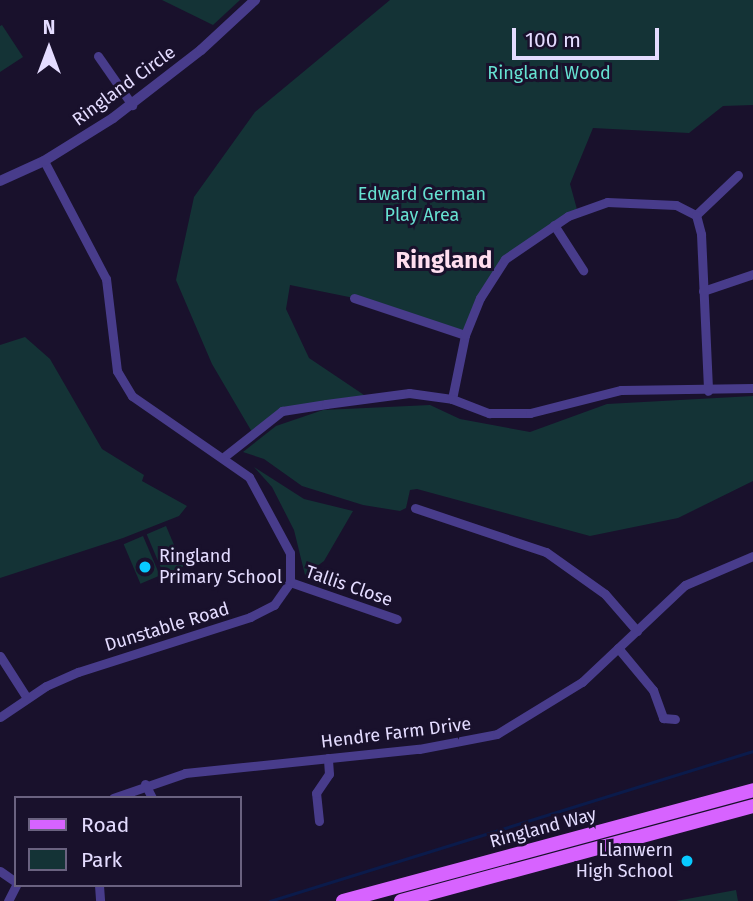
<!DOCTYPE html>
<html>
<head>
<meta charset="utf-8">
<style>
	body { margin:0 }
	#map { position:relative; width:753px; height:901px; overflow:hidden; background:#19112c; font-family:"Fira Sans",sans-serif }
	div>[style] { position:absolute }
	.green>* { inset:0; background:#143336; transform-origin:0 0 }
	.stream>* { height:2.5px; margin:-1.25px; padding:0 1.25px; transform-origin:1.25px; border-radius:1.25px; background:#0b1b4b }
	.minor>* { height:9px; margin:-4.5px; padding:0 4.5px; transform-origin:4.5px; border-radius:4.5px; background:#483c8b }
	.tertiary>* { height:10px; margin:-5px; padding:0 5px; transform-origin:5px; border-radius:5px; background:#483c8b }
	.primary>* { height:14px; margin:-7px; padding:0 7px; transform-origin:7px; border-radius:7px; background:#d763ff }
	.dots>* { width:19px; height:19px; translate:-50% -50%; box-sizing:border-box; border:4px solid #19112c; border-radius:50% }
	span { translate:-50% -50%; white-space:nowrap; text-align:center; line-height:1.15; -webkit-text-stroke:6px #19112c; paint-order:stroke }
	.park-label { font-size:18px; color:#66e1d1 }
	.street-label { font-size:18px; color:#e4dcff }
	.poi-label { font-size:18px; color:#e4dcff }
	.left { translate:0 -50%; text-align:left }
	.right { translate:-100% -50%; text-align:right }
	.district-label { font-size:24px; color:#ffdeef; font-weight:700 }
	.legend { position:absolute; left:14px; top:796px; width:228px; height:91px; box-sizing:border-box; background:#19112c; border:2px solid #6a6280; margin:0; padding:9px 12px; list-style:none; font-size:21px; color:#e4dcff }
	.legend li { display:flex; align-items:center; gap:14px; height:35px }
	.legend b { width:35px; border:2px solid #6a6280 }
	.north { position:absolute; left:14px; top:14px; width:70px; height:70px; -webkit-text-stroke:5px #19112c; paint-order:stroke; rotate:0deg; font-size:19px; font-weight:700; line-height:28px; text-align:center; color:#e4dcff }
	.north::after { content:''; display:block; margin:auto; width:24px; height:32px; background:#e4dcff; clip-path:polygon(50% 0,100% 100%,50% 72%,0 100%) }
	.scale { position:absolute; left:512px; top:28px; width:147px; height:32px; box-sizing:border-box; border:4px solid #e4dcff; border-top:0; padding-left:9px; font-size:21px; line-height:24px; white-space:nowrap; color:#e4dcff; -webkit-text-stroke:5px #19112c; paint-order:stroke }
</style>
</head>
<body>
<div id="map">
	<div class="green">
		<i style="clip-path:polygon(162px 0,240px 0,213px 25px)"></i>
		<i style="clip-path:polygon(390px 0,753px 0,753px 105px,723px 106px,689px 133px,593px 128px,570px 184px,578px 213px,505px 259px,465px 335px,354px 298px,290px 285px,286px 309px,309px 358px,370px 399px,282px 411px,252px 432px,212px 364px,176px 280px,194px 197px,255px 112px)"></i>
		<i style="clip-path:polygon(2px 25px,23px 57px,0 72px,0 26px)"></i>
		<i style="clip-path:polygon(25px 337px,50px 359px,102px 449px,144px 475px,142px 481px,187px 506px,179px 516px,123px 538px,0 578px,0 345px)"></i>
		<i style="clip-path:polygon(753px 396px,753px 481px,678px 518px,590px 536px,417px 489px,410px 490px,406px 508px,400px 511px,363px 505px,302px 486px,264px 459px,243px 452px,276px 426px,323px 410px,430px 405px,460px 419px,530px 432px,607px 404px)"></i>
		<i style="clip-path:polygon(254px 467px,304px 499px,353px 511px,324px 561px,305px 575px,294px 530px,272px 487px)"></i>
		<i style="left:166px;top:526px;width:44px;height:21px;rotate:67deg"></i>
		<i style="left:143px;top:536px;width:43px;height:21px;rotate:67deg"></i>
		<i style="clip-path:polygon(736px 890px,738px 901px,676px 901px)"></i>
	</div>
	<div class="stream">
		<i style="left:270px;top:901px;width:506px;rotate:-17.25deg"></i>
	</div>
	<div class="minor">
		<i style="left:98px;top:56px;width:60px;rotate:55.2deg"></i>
		<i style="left:696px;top:215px;width:58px;rotate:-43.6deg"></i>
		<i style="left:554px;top:225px;width:54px;rotate:57.2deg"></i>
		<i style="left:703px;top:291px;width:53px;rotate:-18.8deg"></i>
		<i style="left:354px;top:298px;width:117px;rotate:18.4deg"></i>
		<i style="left:452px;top:399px;width:65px;rotate:-78.5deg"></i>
		<i style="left:465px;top:335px;width:40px;rotate:-68deg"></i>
		<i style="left:480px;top:298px;width:46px;rotate:-57.3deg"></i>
		<i style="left:505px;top:259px;width:76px;rotate:-34.3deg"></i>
		<i style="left:568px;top:216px;width:41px;rotate:-19.7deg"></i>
		<i style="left:607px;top:202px;width:69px;rotate:2.5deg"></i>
		<i style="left:676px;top:205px;width:22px;rotate:27deg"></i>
		<i style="left:696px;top:215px;width:20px;rotate:75deg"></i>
		<i style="left:701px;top:234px;width:157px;rotate:87.4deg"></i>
		<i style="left:225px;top:456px;width:73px;rotate:-38.3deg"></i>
		<i style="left:282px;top:411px;width:45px;rotate:-9deg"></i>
		<i style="left:326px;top:404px;width:84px;rotate:-7.5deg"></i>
		<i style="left:409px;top:393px;width:43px;rotate:7.9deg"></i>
		<i style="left:452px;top:399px;width:40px;rotate:21deg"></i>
		<i style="left:489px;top:413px;width:41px"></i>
		<i style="left:530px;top:413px;width:94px;rotate:-14.2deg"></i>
		<i style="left:621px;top:390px;width:132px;rotate:-0.9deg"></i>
		<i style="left:415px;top:508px;width:138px;rotate:18.6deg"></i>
		<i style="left:546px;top:552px;width:72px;rotate:35.4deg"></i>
		<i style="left:605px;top:594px;width:49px;rotate:49.1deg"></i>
		<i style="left:290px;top:582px;width:113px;rotate:19.1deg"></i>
		<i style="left:618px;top:648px;width:55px;rotate:50.2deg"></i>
		<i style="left:653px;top:690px;width:30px;rotate:70deg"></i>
		<i style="left:663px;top:718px;width:12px;rotate:5deg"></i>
		<i style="left:0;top:656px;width:50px;rotate:57.3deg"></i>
		<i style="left:0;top:717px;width:55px;rotate:-34deg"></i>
		<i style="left:46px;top:686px;width:35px;rotate:-24deg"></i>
		<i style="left:78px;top:672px;width:181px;rotate:-17.7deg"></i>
		<i style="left:250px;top:617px;width:27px;rotate:-27deg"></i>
		<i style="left:274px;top:605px;width:28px;rotate:-55deg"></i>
		<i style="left:290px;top:582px;width:29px;rotate:-90deg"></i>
		<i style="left:290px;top:553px;width:86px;rotate:-118.3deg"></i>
		<i style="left:249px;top:477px;width:142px;rotate:-145.3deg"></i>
		<i style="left:132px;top:396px;width:29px;rotate:-121deg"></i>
		<i style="left:117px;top:371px;width:93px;rotate:-96.8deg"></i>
		<i style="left:106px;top:279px;width:133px;rotate:-117.7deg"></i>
		<i style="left:145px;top:784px;width:16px;rotate:63deg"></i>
		<i style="left:113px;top:798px;width:76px;rotate:-19.1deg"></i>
		<i style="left:185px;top:773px;width:235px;rotate:-5.9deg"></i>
		<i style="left:419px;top:749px;width:79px;rotate:-10.9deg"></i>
		<i style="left:497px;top:734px;width:100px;rotate:-31.5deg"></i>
		<i style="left:582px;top:682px;width:141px;rotate:-43.3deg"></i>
		<i style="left:685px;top:585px;width:74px;rotate:-23.1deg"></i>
		<i style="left:319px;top:821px;width:28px;rotate:-96deg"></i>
		<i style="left:316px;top:793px;width:23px;rotate:-56deg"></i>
		<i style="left:329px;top:774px;width:16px;rotate:-94deg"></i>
		<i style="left:0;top:871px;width:19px;rotate:35deg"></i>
		<i style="left:99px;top:885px;width:16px;rotate:86deg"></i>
		<i style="left:8px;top:901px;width:18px;rotate:-63deg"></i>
	</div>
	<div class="tertiary">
		<i style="left:0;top:181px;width:48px;rotate:-24.4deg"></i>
		<i style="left:44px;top:161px;width:81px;rotate:-31.9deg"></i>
		<i style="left:113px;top:118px;width:111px;rotate:-37.7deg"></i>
		<i style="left:201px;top:50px;width:74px;rotate:-42.8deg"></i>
	</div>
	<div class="primary">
		<i style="left:343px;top:901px;width:425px;rotate:-15.1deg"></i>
		<i style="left:401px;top:901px;width:365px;rotate:-15.1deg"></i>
	</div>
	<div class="dots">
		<i style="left:145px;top:567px;background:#08caff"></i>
		<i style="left:687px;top:861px;background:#08caff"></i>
	</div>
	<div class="park-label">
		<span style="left:549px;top:73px">Ringland Wood</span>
		<span style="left:422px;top:205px">Edward German<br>Play Area</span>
	</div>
	<div class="street-label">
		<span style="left:124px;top:86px;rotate:-36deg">Ringland Circle</span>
		<span style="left:349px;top:586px;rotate:19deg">Tallis Close</span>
		<span style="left:167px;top:627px;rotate:-17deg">Dunstable Road</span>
		<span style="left:396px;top:733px;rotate:-7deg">Hendre Farm Drive</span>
		<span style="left:543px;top:828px;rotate:-15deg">Ringland Way</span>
	</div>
	<div class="poi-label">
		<span class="left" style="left:159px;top:567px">Ringland<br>Primary School</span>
		<span class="right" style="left:673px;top:861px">Llanwern<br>High School</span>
	</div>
	<div class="district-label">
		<span style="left:444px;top:261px">Ringland</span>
	</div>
	<ul class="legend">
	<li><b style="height:9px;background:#d763ff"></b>Road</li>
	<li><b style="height:19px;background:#143336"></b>Park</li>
	</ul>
	<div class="north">N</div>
	<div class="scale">100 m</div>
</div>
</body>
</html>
